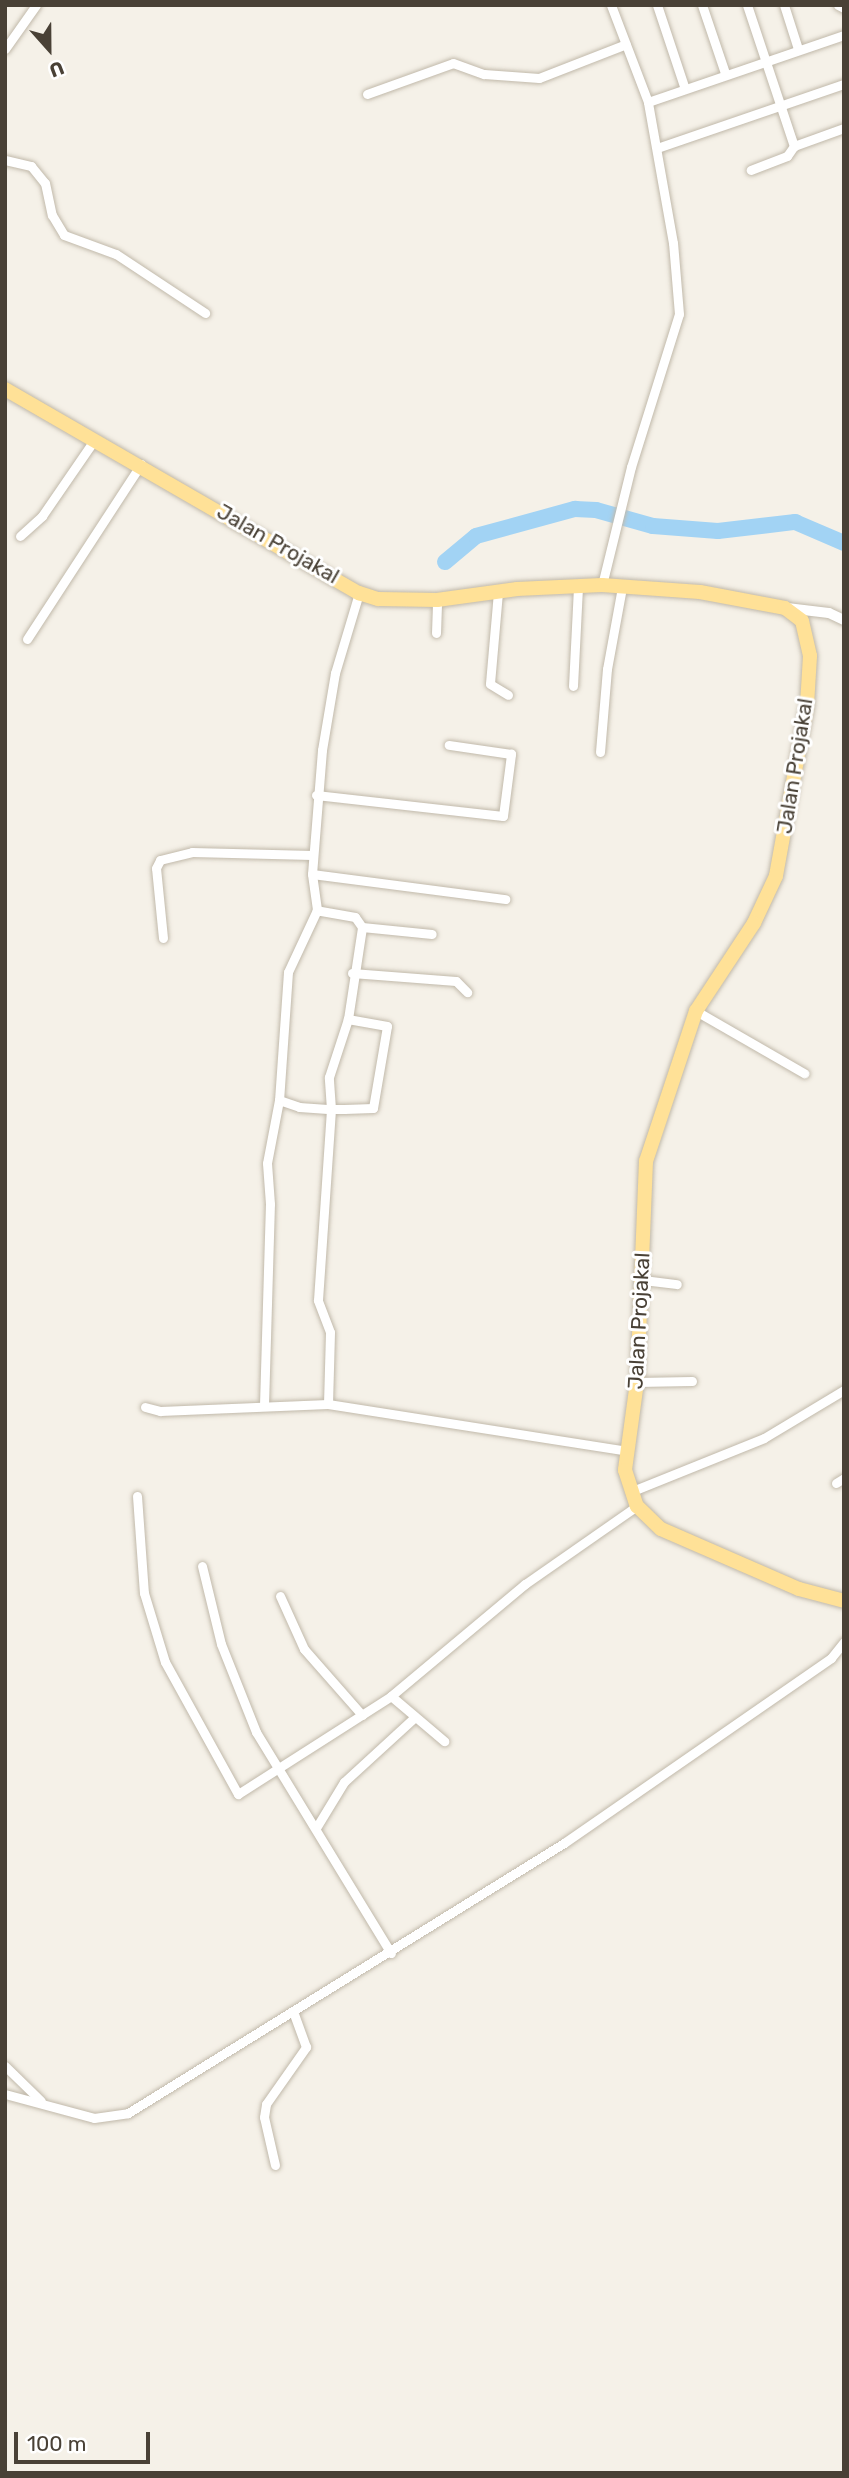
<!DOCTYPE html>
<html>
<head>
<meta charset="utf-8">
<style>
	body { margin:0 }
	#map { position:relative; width:849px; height:2478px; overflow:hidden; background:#f5f1e8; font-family:Rubik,sans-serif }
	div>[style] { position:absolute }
	.river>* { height:16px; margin:-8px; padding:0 8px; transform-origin:8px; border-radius:8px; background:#a2d3f4 }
	.roads { filter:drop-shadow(0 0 2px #c1b9aa) drop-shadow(0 0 2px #c1b9aa) }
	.minor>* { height:9px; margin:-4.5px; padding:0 4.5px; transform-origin:4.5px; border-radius:4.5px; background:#fff }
	.tertiary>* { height:10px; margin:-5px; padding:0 5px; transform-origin:5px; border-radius:5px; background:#fff }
	.primary>* { height:14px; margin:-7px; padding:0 7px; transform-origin:7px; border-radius:7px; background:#ffe197 }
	span { translate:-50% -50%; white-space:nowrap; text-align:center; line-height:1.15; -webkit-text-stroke:6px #fff; paint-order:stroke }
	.street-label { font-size:21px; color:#494136 }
	.frame { position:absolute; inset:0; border:7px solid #494136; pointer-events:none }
	.north { position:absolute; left:14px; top:14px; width:70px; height:70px; -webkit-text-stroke:5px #fff; paint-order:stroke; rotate:159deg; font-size:19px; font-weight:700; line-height:28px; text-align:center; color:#494136 }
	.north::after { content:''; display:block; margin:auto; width:24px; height:32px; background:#494136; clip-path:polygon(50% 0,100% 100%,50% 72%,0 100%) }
	.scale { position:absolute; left:14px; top:2432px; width:136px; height:32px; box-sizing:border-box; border:4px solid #494136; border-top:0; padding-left:9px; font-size:21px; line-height:24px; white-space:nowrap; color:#494136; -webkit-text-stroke:5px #fff; paint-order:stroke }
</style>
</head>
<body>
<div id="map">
	<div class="river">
		<i style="left:445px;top:562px;width:40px;rotate:-40deg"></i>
		<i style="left:476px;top:536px;width:103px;rotate:-15.3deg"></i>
		<i style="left:575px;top:509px;width:21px;rotate:3deg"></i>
		<i style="left:596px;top:510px;width:59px;rotate:15.7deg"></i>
		<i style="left:653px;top:526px;width:65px;rotate:4.4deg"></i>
		<i style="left:718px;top:531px;width:78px;rotate:-6.7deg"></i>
		<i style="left:795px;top:522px;width:53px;rotate:23.2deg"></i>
	</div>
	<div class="roads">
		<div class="minor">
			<i style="left:657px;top:5px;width:85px;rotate:71.6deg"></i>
			<i style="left:702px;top:5px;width:72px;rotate:71.3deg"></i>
			<i style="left:747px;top:5px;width:149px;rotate:71.6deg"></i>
			<i style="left:794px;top:146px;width:12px;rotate:125deg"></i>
			<i style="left:787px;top:156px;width:39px;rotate:159deg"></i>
			<i style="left:784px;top:5px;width:46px;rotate:72.3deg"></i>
			<i style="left:838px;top:5px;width:7px;rotate:27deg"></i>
			<i style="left:5px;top:49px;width:54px;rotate:-54.8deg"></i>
			<i style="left:367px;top:94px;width:91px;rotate:-19.8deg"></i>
			<i style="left:453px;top:63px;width:33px;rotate:20deg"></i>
			<i style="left:484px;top:74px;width:55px;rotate:4.2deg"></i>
			<i style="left:539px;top:78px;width:93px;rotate:-21.3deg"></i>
			<i style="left:648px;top:102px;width:207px;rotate:-18.9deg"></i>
			<i style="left:794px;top:146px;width:53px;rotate:-19.8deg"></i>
			<i style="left:657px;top:148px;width:198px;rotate:-18.9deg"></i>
			<i style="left:5px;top:160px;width:27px;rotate:13deg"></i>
			<i style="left:31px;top:166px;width:22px;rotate:51deg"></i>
			<i style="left:45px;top:183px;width:33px;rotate:78deg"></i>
			<i style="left:52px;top:215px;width:23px;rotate:59deg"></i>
			<i style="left:64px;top:235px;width:55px;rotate:20.1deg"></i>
			<i style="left:116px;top:254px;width:107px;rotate:33.5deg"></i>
			<i style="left:20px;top:536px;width:30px;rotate:-42deg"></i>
			<i style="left:42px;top:516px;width:93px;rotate:-55.5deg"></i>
			<i style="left:602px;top:585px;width:122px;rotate:-76.2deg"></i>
			<i style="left:631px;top:467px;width:160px;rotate:-72.6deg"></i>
			<i style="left:679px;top:314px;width:71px;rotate:-94.8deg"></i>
			<i style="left:673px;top:243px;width:143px;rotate:-100.1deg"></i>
			<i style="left:648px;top:102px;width:104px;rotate:-110.9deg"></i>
			<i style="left:498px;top:592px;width:92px;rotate:95deg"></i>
			<i style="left:490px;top:684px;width:21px;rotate:31deg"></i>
			<i style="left:359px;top:593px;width:84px;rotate:106.7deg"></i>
			<i style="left:335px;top:673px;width:78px;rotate:99.6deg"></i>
			<i style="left:322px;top:750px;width:124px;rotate:94.6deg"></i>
			<i style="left:312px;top:874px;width:195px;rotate:7.4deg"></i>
			<i style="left:436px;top:633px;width:33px;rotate:-88deg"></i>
			<i style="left:27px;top:639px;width:209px;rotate:-56.9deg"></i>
			<i style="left:573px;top:686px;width:100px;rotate:-87.1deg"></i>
			<i style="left:600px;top:752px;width:83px;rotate:-85.2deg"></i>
			<i style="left:607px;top:669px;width:83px;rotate:-79.6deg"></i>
			<i style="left:316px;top:795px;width:188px;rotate:6.4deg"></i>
			<i style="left:503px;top:816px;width:63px;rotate:-82.6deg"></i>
			<i style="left:511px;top:754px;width:63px;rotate:-171.7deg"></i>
			<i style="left:312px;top:874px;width:36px;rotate:82deg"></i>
			<i style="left:362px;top:927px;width:70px;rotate:5.7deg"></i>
			<i style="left:163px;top:938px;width:70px;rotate:-95.7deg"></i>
			<i style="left:156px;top:868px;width:9px;rotate:-63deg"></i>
			<i style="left:160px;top:860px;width:33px;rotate:-14deg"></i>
			<i style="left:192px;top:852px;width:120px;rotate:1.4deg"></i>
			<i style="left:352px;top:973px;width:104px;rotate:4.4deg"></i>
			<i style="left:456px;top:981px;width:16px;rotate:45deg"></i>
			<i style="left:696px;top:1011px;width:125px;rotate:29.9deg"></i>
			<i style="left:643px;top:1280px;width:34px;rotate:7deg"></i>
			<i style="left:637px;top:1382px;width:55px;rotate:-1deg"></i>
			<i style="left:328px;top:1404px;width:72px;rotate:-88.4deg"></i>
			<i style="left:330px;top:1332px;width:34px;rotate:-111deg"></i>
			<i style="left:318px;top:1300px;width:191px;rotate:-86.1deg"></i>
			<i style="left:331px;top:1109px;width:32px;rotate:-94deg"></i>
			<i style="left:329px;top:1077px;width:61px;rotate:-71.9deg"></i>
			<i style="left:348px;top:1019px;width:93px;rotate:-81.3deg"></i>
			<i style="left:362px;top:927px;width:12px;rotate:-125deg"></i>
			<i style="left:355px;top:917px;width:39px;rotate:-170deg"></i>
			<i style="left:317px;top:910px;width:68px;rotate:115.1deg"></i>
			<i style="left:288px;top:972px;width:128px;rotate:94deg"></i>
			<i style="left:279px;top:1100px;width:21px;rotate:19deg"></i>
			<i style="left:299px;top:1107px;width:32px;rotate:4deg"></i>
			<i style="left:331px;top:1109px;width:13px"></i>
			<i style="left:344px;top:1109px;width:29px;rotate:-2deg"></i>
			<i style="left:373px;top:1108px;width:83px;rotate:-80.3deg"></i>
			<i style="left:387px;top:1026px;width:40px;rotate:-170deg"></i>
			<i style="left:264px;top:1405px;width:201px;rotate:-88.3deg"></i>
			<i style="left:270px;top:1204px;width:41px;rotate:-94.2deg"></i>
			<i style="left:267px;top:1163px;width:64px;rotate:-79.2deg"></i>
			<i style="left:145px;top:1407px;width:16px;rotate:15deg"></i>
			<i style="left:160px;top:1411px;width:168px;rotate:-2.4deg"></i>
			<i style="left:328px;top:1404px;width:303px;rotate:8.9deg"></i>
			<i style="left:836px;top:1483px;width:9px;rotate:-32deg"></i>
			<i style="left:630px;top:1492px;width:144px;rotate:-21.9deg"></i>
			<i style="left:764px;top:1438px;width:93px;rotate:-31deg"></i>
			<i style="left:137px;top:1496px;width:97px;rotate:85.9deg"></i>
			<i style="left:144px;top:1593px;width:72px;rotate:73.1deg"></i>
			<i style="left:165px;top:1662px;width:151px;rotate:61.1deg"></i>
			<i style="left:238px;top:1794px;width:182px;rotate:-32.6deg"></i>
			<i style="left:391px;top:1696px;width:175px;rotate:-39.9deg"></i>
			<i style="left:525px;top:1584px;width:136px;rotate:-34.9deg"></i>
			<i style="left:202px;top:1566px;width:80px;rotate:76.3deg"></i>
			<i style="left:221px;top:1644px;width:95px;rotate:68.3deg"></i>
			<i style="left:256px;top:1732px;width:259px;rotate:58.6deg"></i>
			<i style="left:280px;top:1596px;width:58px;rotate:65.6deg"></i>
			<i style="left:304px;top:1649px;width:88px;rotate:48.7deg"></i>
			<i style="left:391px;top:1696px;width:70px;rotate:40.3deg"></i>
			<i style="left:316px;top:1828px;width:54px;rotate:-58.7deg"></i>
			<i style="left:344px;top:1782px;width:96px;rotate:-42.5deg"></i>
			<i style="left:5px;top:2066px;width:50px;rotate:44.2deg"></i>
			<i style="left:5px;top:2094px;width:92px;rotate:15.1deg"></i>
			<i style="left:94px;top:2118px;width:34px;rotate:-8deg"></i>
			<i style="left:128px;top:2113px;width:513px;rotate:-31.77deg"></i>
			<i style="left:564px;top:1843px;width:325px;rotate:-34.7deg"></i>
			<i style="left:831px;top:1658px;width:21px;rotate:-51deg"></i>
			<i style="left:275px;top:2165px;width:49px;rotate:-102.9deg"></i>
			<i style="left:264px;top:2117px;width:13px;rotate:-81deg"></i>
			<i style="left:266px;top:2104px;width:70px;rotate:-54.9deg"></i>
			<i style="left:306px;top:2047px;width:35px;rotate:-110deg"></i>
		</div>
		<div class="tertiary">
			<i style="left:787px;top:608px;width:42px;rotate:6.8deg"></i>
			<i style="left:829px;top:613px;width:17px;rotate:25deg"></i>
		</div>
		<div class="primary">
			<i style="left:5px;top:389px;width:409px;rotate:30deg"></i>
			<i style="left:359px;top:593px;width:20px;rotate:18deg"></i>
			<i style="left:378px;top:599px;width:59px;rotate:1deg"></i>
			<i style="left:437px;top:600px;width:81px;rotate:-7.8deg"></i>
			<i style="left:517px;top:589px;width:85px;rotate:-2.7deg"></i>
			<i style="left:602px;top:585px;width:98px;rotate:4.1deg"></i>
			<i style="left:700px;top:592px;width:86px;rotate:10.7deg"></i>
			<i style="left:785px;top:608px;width:21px;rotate:37deg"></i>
			<i style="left:802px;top:621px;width:36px;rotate:77deg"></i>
			<i style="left:810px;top:656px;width:49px;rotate:93.5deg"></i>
			<i style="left:807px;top:705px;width:174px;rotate:100.3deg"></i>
			<i style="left:776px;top:876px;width:52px;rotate:115.1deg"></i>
			<i style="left:754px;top:923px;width:105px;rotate:123.4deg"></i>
			<i style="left:696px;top:1011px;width:158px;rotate:108.4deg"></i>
			<i style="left:646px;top:1161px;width:221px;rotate:92.3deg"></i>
			<i style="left:637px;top:1382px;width:89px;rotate:97.8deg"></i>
			<i style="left:625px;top:1470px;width:38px;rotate:72deg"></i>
			<i style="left:637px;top:1506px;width:33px;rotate:44deg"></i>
			<i style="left:661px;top:1529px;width:150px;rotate:23.5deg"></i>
			<i style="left:799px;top:1589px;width:47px;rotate:14.9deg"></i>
		</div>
	</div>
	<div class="street-label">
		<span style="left:278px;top:544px;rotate:30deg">Jalan Projakal</span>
		<span style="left:795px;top:766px;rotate:-81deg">Jalan Projakal</span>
		<span style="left:639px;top:1321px;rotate:-87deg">Jalan Projakal</span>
	</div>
	<div class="frame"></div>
	<div class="north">U</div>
	<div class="scale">100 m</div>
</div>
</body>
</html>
